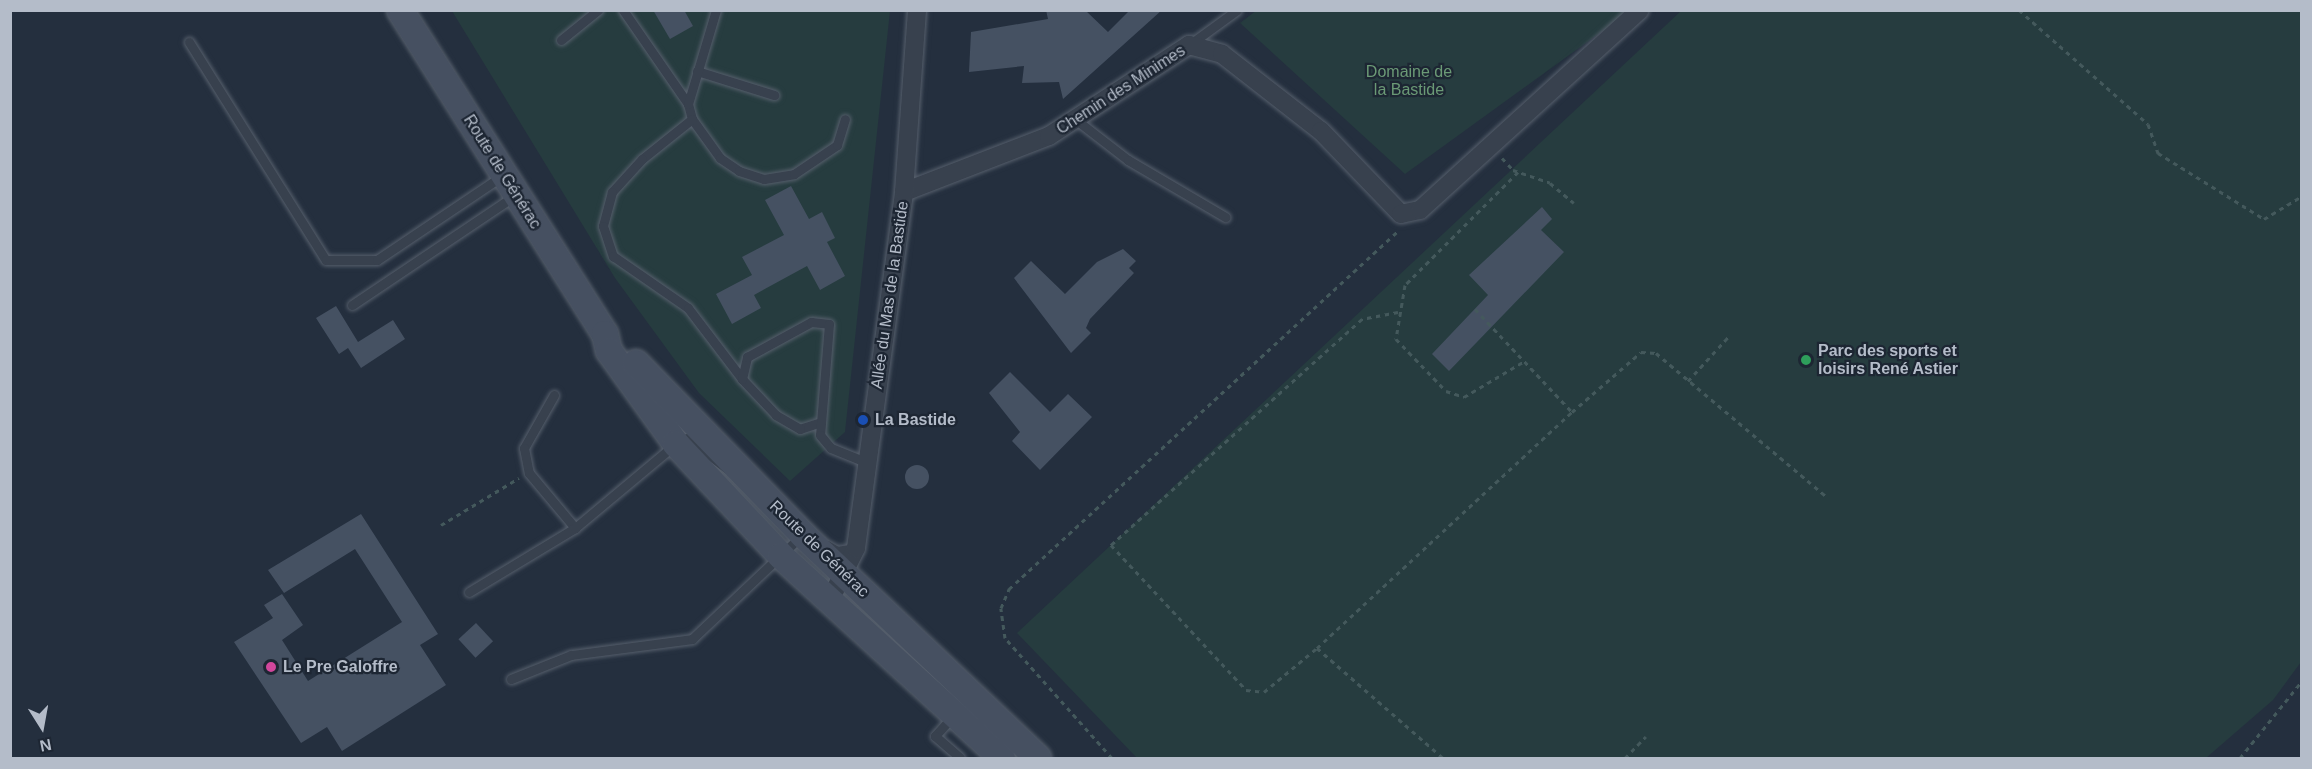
<!DOCTYPE html>
<html>
<head>
<meta charset="utf-8">
<style>
	body { margin:0 }
	#map { position:relative; width:2312px; height:769px; overflow:hidden; background:#242f3e; font-family:Arial,sans-serif }
	div>[style] { position:absolute }
	.green>* { inset:0; background:#263c3f }
	.building>* { inset:0; background:#455162; transform-origin:0 0 }
	.round { border-radius:50% }
	.path>* { height:3px; margin-top:-1.5px; transform-origin:0; background:repeating-linear-gradient(90deg,#44595c 0 4.5px,transparent 0 9px) }
	.roads { filter:drop-shadow(0 0 2px #565f6c) drop-shadow(0 0 2px #565f6c) }
	.lane>* { height:9px; margin:-4.5px; padding:0 4.5px; transform-origin:4.5px; border-radius:4.5px; background:#38414e }
	.street>* { height:18px; margin:-9px; padding:0 9px; transform-origin:9px; border-radius:9px; background:#38414e }
	.secondary>* { height:26px; margin:-13px; padding:0 13px; transform-origin:13px; border-radius:13px; background:#465061 }
	.dots>* { width:16px; height:16px; translate:-50% -50%; box-sizing:border-box; border:3px solid #1d2633; border-radius:50% }
	span { translate:-50% -50%; white-space:nowrap; text-align:center; line-height:1.15; -webkit-text-stroke:4.5px #1d2633; paint-order:stroke }
	.park-label { font-size:16px; color:#6b9a76 }
	.street-label { font-size:16px; color:#b4bcc9 }
	.poi-label { font-size:16px; color:#b4bcc9; font-weight:700 }
	.left { translate:0 -50%; text-align:left }
	.frame { position:absolute; inset:0; border:12px solid #b4bcc9; pointer-events:none }
	.north { position:absolute; left:12px; top:697px; width:60px; height:60px; -webkit-text-stroke:4px #1d2633; paint-order:stroke; rotate:169deg; font-size:16px; font-weight:700; line-height:24px; text-align:center; color:#b4bcc9 }
	.north::after { content:''; display:block; margin:auto; width:21px; height:27px; background:#b4bcc9; clip-path:polygon(50% 0,100% 100%,50% 72%,0 100%) }
</style>
</head>
<body>
<div id="map">
	<div class="green">
		<i style="clip-path:polygon(1257px 10px,1630px 11px,1405px 174px,1240px 23px)"></i>
		<i style="clip-path:polygon(452px 11px,890px 11px,845px 432px,790px 481px,699px 393px,615px 278px)"></i>
		<i style="clip-path:polygon(1681px 11px,2301px 11px,2301px 662px,2273px 700px,2206px 758px,1137px 758px,1017px 633px)"></i>
	</div>
	<div class="building">
		<i style="clip-path:polygon(653px 10px,684px 10px,693px 26px,670px 39px)"></i>
		<i style="clip-path:polygon(1046px 10px,1085px 10px,1108px 32px,1130px 10px,1162px 10px,1063px 99px,1059px 82px,1022px 83px,1024px 66px,969px 72px,971px 32px,1048px 19px)"></i>
		<i style="clip-path:polygon(791px 186px,809px 219px,822px 212px,835px 238px,827px 242px,845px 276px,820px 290px,807px 266px,754px 295px,761px 308px,732px 324px,716px 294px,752px 275px,742px 257px,784px 235px,765px 200px)"></i>
		<i style="clip-path:polygon(1542px 207px,1552px 219px,1541px 230px,1564px 252px,1449px 371px,1432px 354px,1488px 295px,1469px 275px)"></i>
		<i style="clip-path:polygon(1123px 249px,1136px 261px,1129px 268px,1134px 273px,1090px 319px,1086px 328px,1091px 333px,1071px 353px,1014px 278px,1031px 261px,1065px 294px,1097px 262px)"></i>
		<i style="clip-path:polygon(336px 306px,358px 342px,393px 320px,405px 339px,361px 368px,348px 348px,339px 354px,316px 318px)"></i>
		<i style="clip-path:polygon(1010px 372px,1050px 412px,1068px 394px,1092px 417px,1040px 470px,1012px 441px,1020px 432px,989px 393px)"></i>
		<i class="round" style="left:905px;top:465px;width:24px;height:24px"></i>
		<i style="clip-path:polygon(361px 514px,438px 634px,420px 645px,446px 685px,342px 751px,327px 727px,301px 743px,234px 642px,273px 618px,264px 605px,282px 594px,303px 625px,282px 640px,308px 681px,402px 622px,355px 549px,284px 593px,268px 570px)"></i>
		<i style="left:476px;top:623px;width:25px;height:24px;rotate:47deg"></i>
	</div>
	<div class="path">
		<i style="left:2019px;top:10px;width:172px;rotate:41.5deg"></i>
		<i style="left:2148px;top:124px;width:31px;rotate:71deg"></i>
		<i style="left:2158px;top:153px;width:125px;rotate:31.9deg"></i>
		<i style="left:2264px;top:219px;width:44px;rotate:-31.2deg"></i>
		<i style="left:1502px;top:158px;width:16px;rotate:47deg"></i>
		<i style="left:1513px;top:170px;width:39px;rotate:19deg"></i>
		<i style="left:1550px;top:183px;width:31px;rotate:40deg"></i>
		<i style="left:1518px;top:172px;width:160px;rotate:135deg"></i>
		<i style="left:1405px;top:285px;width:55px;rotate:99.5deg"></i>
		<i style="left:1396px;top:339px;width:72px;rotate:46.1deg"></i>
		<i style="left:1446px;top:391px;width:19px;rotate:18deg"></i>
		<i style="left:1464px;top:397px;width:69px;rotate:-30.7deg"></i>
		<i style="left:1475px;top:309px;width:141px;rotate:46.7deg"></i>
		<i style="left:1572px;top:412px;width:91px;rotate:-41deg"></i>
		<i style="left:1641px;top:352px;width:15px;rotate:4deg"></i>
		<i style="left:1656px;top:353px;width:224px;rotate:40.1deg"></i>
		<i style="left:1398px;top:312px;width:37px;rotate:169deg"></i>
		<i style="left:1362px;top:319px;width:338px;rotate:138deg"></i>
		<i style="left:1111px;top:545px;width:198px;rotate:47deg"></i>
		<i style="left:1246px;top:690px;width:18px;rotate:6deg"></i>
		<i style="left:1264px;top:692px;width:69px;rotate:-39.7deg"></i>
		<i style="left:1317px;top:648px;width:347px;rotate:-42.8deg"></i>
		<i style="left:1688px;top:381px;width:62px;rotate:-47.6deg"></i>
		<i style="left:441px;top:525px;width:91px;rotate:-31.1deg"></i>
		<i style="left:1317px;top:648px;width:167px;rotate:41.1deg"></i>
		<i style="left:1112px;top:758px;width:161px;rotate:-131.7deg"></i>
		<i style="left:1005px;top:638px;width:30px;rotate:-98deg"></i>
		<i style="left:1001px;top:608px;width:21px;rotate:-67deg"></i>
		<i style="left:1009px;top:589px;width:530px;rotate:-42.63deg"></i>
		<i style="left:1625px;top:758px;width:30px;rotate:-46deg"></i>
		<i style="left:2240px;top:758px;width:99px;rotate:-51.2deg"></i>
	</div>
	<div class="roads">
		<div class="lane">
			<i style="left:623px;top:10px;width:114px;rotate:55.3deg"></i>
			<i style="left:688px;top:104px;width:16px;rotate:75deg"></i>
			<i style="left:692px;top:119px;width:48px;rotate:54.3deg"></i>
			<i style="left:720px;top:158px;width:23px;rotate:34deg"></i>
			<i style="left:739px;top:171px;width:26px;rotate:18deg"></i>
			<i style="left:764px;top:179px;width:30px;rotate:-9deg"></i>
			<i style="left:794px;top:174px;width:52px;rotate:-34deg"></i>
			<i style="left:837px;top:145px;width:27px;rotate:-73deg"></i>
			<i style="left:561px;top:40px;width:48px;rotate:-39deg"></i>
			<i style="left:189px;top:42px;width:257px;rotate:57.9deg"></i>
			<i style="left:326px;top:260px;width:51px"></i>
			<i style="left:377px;top:260px;width:151px;rotate:-33.9deg"></i>
			<i style="left:1189px;top:45px;width:59px;rotate:-36.1deg"></i>
			<i style="left:697px;top:71px;width:81px;rotate:17.3deg"></i>
			<i style="left:688px;top:104px;width:98px;rotate:-73.4deg"></i>
			<i style="left:692px;top:119px;width:64px;rotate:141.3deg"></i>
			<i style="left:642px;top:159px;width:45px;rotate:132.3deg"></i>
			<i style="left:612px;top:192px;width:35px;rotate:105deg"></i>
			<i style="left:603px;top:226px;width:32px;rotate:72deg"></i>
			<i style="left:613px;top:256px;width:91px;rotate:34.7deg"></i>
			<i style="left:688px;top:308px;width:89px;rotate:52.7deg"></i>
			<i style="left:1075px;top:119px;width:67px;rotate:37.7deg"></i>
			<i style="left:1128px;top:160px;width:113px;rotate:30.4deg"></i>
			<i style="left:352px;top:305px;width:195px;rotate:-33.9deg"></i>
			<i style="left:554px;top:395px;width:61px;rotate:119.5deg"></i>
			<i style="left:524px;top:448px;width:25px;rotate:79deg"></i>
			<i style="left:529px;top:473px;width:72px;rotate:50.1deg"></i>
			<i style="left:818px;top:423px;width:19px;rotate:162deg"></i>
			<i style="left:800px;top:429px;width:28px;rotate:-150deg"></i>
			<i style="left:776px;top:415px;width:50px;rotate:-133.4deg"></i>
			<i style="left:742px;top:379px;width:23px;rotate:-77deg"></i>
			<i style="left:747px;top:357px;width:73px;rotate:-28.7deg"></i>
			<i style="left:811px;top:322px;width:18px;rotate:6deg"></i>
			<i style="left:829px;top:324px;width:111px;rotate:94.6deg"></i>
			<i style="left:820px;top:435px;width:17px;rotate:50deg"></i>
			<i style="left:831px;top:448px;width:40px;rotate:22deg"></i>
			<i style="left:687px;top:438px;width:54px;rotate:37.5deg"></i>
			<i style="left:827px;top:545px;width:12px;rotate:31deg"></i>
			<i style="left:837px;top:551px;width:19px;rotate:-9deg"></i>
			<i style="left:469px;top:592px;width:124px;rotate:-31.1deg"></i>
			<i style="left:575px;top:528px;width:128px;rotate:-39.9deg"></i>
			<i style="left:511px;top:679px;width:65px;rotate:-21.8deg"></i>
			<i style="left:571px;top:655px;width:122px;rotate:-7.5deg"></i>
			<i style="left:692px;top:639px;width:150px;rotate:-43.4deg"></i>
			<i style="left:953px;top:716px;width:27px;rotate:132deg"></i>
			<i style="left:935px;top:736px;width:33px;rotate:41deg"></i>
		</div>
		<div class="street">
			<i style="left:904px;top:192px;width:155px;rotate:-21.1deg"></i>
			<i style="left:1049px;top:136px;width:167px;rotate:-33deg"></i>
			<i style="left:1189px;top:45px;width:34px;rotate:15deg"></i>
			<i style="left:1222px;top:54px;width:125px;rotate:37.9deg"></i>
			<i style="left:1321px;top:131px;width:115px;rotate:46.1deg"></i>
			<i style="left:1401px;top:214px;width:19px;rotate:-12deg"></i>
			<i style="left:1420px;top:210px;width:297px;rotate:-42.3deg"></i>
			<i style="left:835px;top:590px;width:47px;rotate:-63.4deg"></i>
			<i style="left:856px;top:548px;width:359px;rotate:-82.3deg"></i>
			<i style="left:904px;top:192px;width:182px;rotate:-85.9deg"></i>
		</div>
		<div class="secondary">
			<i style="left:400px;top:10px;width:383px;rotate:57.7deg"></i>
			<i style="left:605px;top:334px;width:17px;rotate:77deg"></i>
			<i style="left:609px;top:351px;width:115px;rotate:54.2deg"></i>
			<i style="left:676px;top:444px;width:154px;rotate:46.8deg"></i>
			<i style="left:781px;top:556px;width:299px;rotate:42.4deg"></i>
			<i style="left:636px;top:363px;width:240px;rotate:45.8deg"></i>
			<i style="left:803px;top:535px;width:324px;rotate:43.5deg"></i>
		</div>
	</div>
	<div class="dots">
		<i style="left:1806px;top:360px;background:#2e9e5b"></i>
		<i style="left:863px;top:420px;background:#1a4fb4"></i>
		<i style="left:271px;top:667px;background:#d1479c"></i>
	</div>
	<div class="park-label">
		<span style="left:1409px;top:81px">Domaine de<br>la Bastide</span>
	</div>
	<div class="street-label">
		<span style="left:1121px;top:90px;rotate:-33deg">Chemin des Minimes</span>
		<span style="left:502px;top:172px;rotate:58deg">Route de Générac</span>
		<span style="left:890px;top:295px;rotate:-82deg">Allée du Mas de la Bastide</span>
		<span style="left:819px;top:549px;rotate:44deg">Route de Générac</span>
	</div>
	<div class="poi-label">
		<span class="left" style="left:1818px;top:360px">Parc des sports et<br>loisirs René Astier</span>
		<span class="left" style="left:875px;top:420px">La Bastide</span>
		<span class="left" style="left:283px;top:667px">Le Pre Galoffre</span>
	</div>
	<div class="frame"></div>
	<div class="north">N</div>
</div>
</body>
</html>
